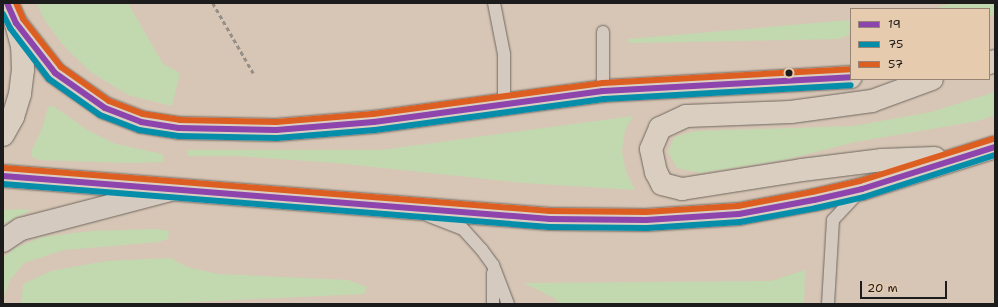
<!DOCTYPE html>
<html>
<head>
<meta charset="utf-8">
<style>
	body { margin:0 }
	#map { position:relative; width:998px; height:307px; overflow:hidden; background:#d7c6b5; font-family:"Shantell Sans",sans-serif }
	div>[style] { position:absolute }
	.green>* { inset:0; background:#c2d9b0 }
	.path>* { height:2.5px; margin-top:-1.25px; transform-origin:0; background:repeating-linear-gradient(90deg,#968f87 0 4px,transparent 0 7px) }
	.roads { filter:drop-shadow(0 0 1px #706861) drop-shadow(0 0 1px #706861) }
	.lane>* { height:12px; margin:-6px; padding:0 6px; transform-origin:6px; border-radius:6px; background:#d4cabf }
	.secondary>* { height:22px; margin:-11px; padding:0 11px; transform-origin:11px; border-radius:11px; background:#d4cabf }
	.primary>* { height:22px; margin:-11px; padding:0 11px; transform-origin:11px; border-radius:11px; background:#dacec0 }
	.bus-1>* { height:6px; margin:-3px; padding:0 3px; transform-origin:3px; border-radius:3px; background:#8e44ad }
	.bus-2>* { height:6px; margin:-3px; padding:0 3px; transform-origin:3px; border-radius:3px; background:#068daa }
	.bus-3>* { height:6px; margin:-3px; padding:0 3px; transform-origin:3px; border-radius:3px; background:#dd5e21 }
	.dots>* { width:11px; height:11px; translate:-50% -50%; box-sizing:border-box; border:2px solid #e7cbae; border-radius:50% }
	span { translate:-50% -50%; white-space:nowrap; text-align:center; line-height:1.15; -webkit-text-stroke:4px #e7cbae; paint-order:stroke }
	.frame { position:absolute; inset:0; border:4px solid #1c1c1c; pointer-events:none }
	.legend { position:absolute; left:850px; top:8px; width:140px; height:72px; box-sizing:border-box; background:#e7cbae; border:1px solid #968574; margin:0; padding:5px 7px; list-style:none; font-size:12px; color:#1c1c1c }
	.legend li { display:flex; align-items:center; gap:8px; height:20px }
	.legend b { width:20px; border:1px solid #968574 }
	.scale { position:absolute; left:860px; top:281px; width:87px; height:18px; box-sizing:border-box; border:2px solid #1c1c1c; border-top:0; padding-left:5px; font-size:12px; line-height:14px; white-space:nowrap; color:#1c1c1c; -webkit-text-stroke:3px #e7cbae; paint-order:stroke }
</style>
</head>
<body>
<div id="map">
	<div class="green">
		<i style="clip-path:polygon(37px 3px,128px 3px,163px 64px,180px 73px,172px 106px,128px 95px,91px 72px,63px 45px,44px 19px)"></i>
		<i style="clip-path:polygon(953px 3px,995px 3px,995px 14px,989px 16px,989px 9px,933px 9px)"></i>
		<i style="clip-path:polygon(851px 20px,851px 34px,838px 39px,629px 43px,628px 39px)"></i>
		<i style="clip-path:polygon(995px 92px,995px 115px,978px 121px,855px 142px,788px 159px,700px 173px,677px 168px,668px 152px,674px 137px,695px 131px,854px 126px,931px 112px)"></i>
		<i style="clip-path:polygon(53px 106px,89px 131px,116px 144px,162px 154px,164px 159px,162px 162px,129px 163px,39px 160px,32px 157px,32px 150px,43px 126px,48px 107px)"></i>
		<i style="clip-path:polygon(633px 116px,625px 130px,622px 151px,626px 172px,635px 190px,524px 183px,336px 163px,237px 156px,188px 156px,187px 150px,381px 150px)"></i>
		<i style="clip-path:polygon(20px 209px,31px 210px,3px 224px,3px 210px)"></i>
		<i style="clip-path:polygon(156px 229px,169px 231px,168px 239px,158px 242px,64px 250px,24px 263px,10px 280px,3px 298px,3px 258px,15px 248px,42px 237px,91px 231px)"></i>
		<i style="clip-path:polygon(170px 258px,187px 267px,218px 274px,348px 280px,367px 287px,364px 294px,145px 304px,21px 304px,23px 284px,51px 271px,106px 261px)"></i>
		<i style="clip-path:polygon(805px 270px,804px 304px,559px 304px,556px 299px,524px 283px,771px 281px)"></i>
	</div>
	<div class="path">
		<i style="left:213px;top:3px;width:82px;rotate:60deg"></i>
	</div>
	<div class="roads">
		<div class="lane">
			<i style="left:494px;top:3px;width:52px;rotate:78.9deg"></i>
			<i style="left:504px;top:54px;width:50px;rotate:90deg"></i>
			<i style="left:603px;top:32px;width:59px;rotate:90deg"></i>
			<i style="left:429px;top:216px;width:36px;rotate:21deg"></i>
			<i style="left:463px;top:229px;width:28px;rotate:48deg"></i>
			<i style="left:482px;top:250px;width:19px;rotate:54deg"></i>
			<i style="left:493px;top:265px;width:42px;rotate:69deg"></i>
			<i style="left:493px;top:304px;width:31px;rotate:-90deg"></i>
			<i style="left:828px;top:304px;width:84px;rotate:-86.6deg"></i>
			<i style="left:833px;top:220px;width:38px;rotate:-47deg"></i>
		</div>
		<div class="secondary">
			<i style="left:3px;top:241px;width:22px;rotate:-34deg"></i>
			<i style="left:21px;top:229px;width:155px;rotate:-14.6deg"></i>
		</div>
		<div class="primary">
			<i style="left:16px;top:23px;width:63px;rotate:52deg"></i>
			<i style="left:55px;top:73px;width:61px;rotate:35deg"></i>
			<i style="left:105px;top:108px;width:39px;rotate:21deg"></i>
			<i style="left:141px;top:122px;width:38px;rotate:9deg"></i>
			<i style="left:179px;top:128px;width:97px;rotate:1.2deg"></i>
			<i style="left:276px;top:130px;width:98px;rotate:-4.7deg"></i>
			<i style="left:374px;top:122px;width:231px;rotate:-7.7deg"></i>
			<i style="left:603px;top:91px;width:248px;rotate:-3.2deg"></i>
			<i style="left:989px;top:63px;width:6px;rotate:-18deg"></i>
			<i style="left:932px;top:79px;width:64px;rotate:159.9deg"></i>
			<i style="left:872px;top:101px;width:82px;rotate:172.3deg"></i>
			<i style="left:791px;top:112px;width:105px;rotate:177.8deg"></i>
			<i style="left:686px;top:116px;width:29px;rotate:155deg"></i>
			<i style="left:660px;top:128px;width:23px;rotate:113deg"></i>
			<i style="left:651px;top:149px;width:24px;rotate:78deg"></i>
			<i style="left:656px;top:172px;width:13px;rotate:63deg"></i>
			<i style="left:662px;top:184px;width:21px;rotate:14deg"></i>
			<i style="left:682px;top:189px;width:121px;rotate:-9deg"></i>
			<i style="left:802px;top:170px;width:81px;rotate:-7.1deg"></i>
			<i style="left:882px;top:160px;width:53px;rotate:-2.2deg"></i>
			<i style="left:3px;top:135px;width:21px;rotate:-61deg"></i>
			<i style="left:13px;top:117px;width:24px;rotate:-73deg"></i>
			<i style="left:20px;top:94px;width:24px;rotate:-83deg"></i>
			<i style="left:23px;top:70px;width:24px;rotate:-92deg"></i>
			<i style="left:22px;top:46px;width:24px;rotate:-105deg"></i>
			<i style="left:16px;top:23px;width:22px;rotate:-114deg"></i>
			<i style="left:3px;top:176px;width:549px;rotate:4.49deg"></i>
			<i style="left:550px;top:219px;width:96px;rotate:0.6deg"></i>
			<i style="left:646px;top:220px;width:93px;rotate:-3.7deg"></i>
			<i style="left:739px;top:214px;width:76px;rotate:-10.6deg"></i>
			<i style="left:814px;top:200px;width:49px;rotate:-12.9deg"></i>
			<i style="left:862px;top:189px;width:139px;rotate:-17.5deg"></i>
		</div>
	</div>
	<div class="bus-1">
		<i style="left:7px;top:3px;width:22px;rotate:66deg"></i>
		<i style="left:16px;top:23px;width:63px;rotate:52deg"></i>
		<i style="left:55px;top:73px;width:61px;rotate:35deg"></i>
		<i style="left:105px;top:108px;width:39px;rotate:21deg"></i>
		<i style="left:141px;top:122px;width:38px;rotate:9deg"></i>
		<i style="left:179px;top:128px;width:97px;rotate:1.2deg"></i>
		<i style="left:276px;top:130px;width:98px;rotate:-4.7deg"></i>
		<i style="left:374px;top:122px;width:231px;rotate:-7.7deg"></i>
		<i style="left:603px;top:91px;width:248px;rotate:-3.2deg"></i>
		<i style="left:3px;top:176px;width:549px;rotate:4.49deg"></i>
		<i style="left:550px;top:219px;width:96px;rotate:0.6deg"></i>
		<i style="left:646px;top:220px;width:93px;rotate:-3.7deg"></i>
		<i style="left:739px;top:214px;width:76px;rotate:-10.6deg"></i>
		<i style="left:814px;top:200px;width:49px;rotate:-12.9deg"></i>
		<i style="left:862px;top:189px;width:139px;rotate:-17.5deg"></i>
	</div>
	<div class="bus-2">
		<i style="left:3px;top:14px;width:16px;rotate:63deg"></i>
		<i style="left:10px;top:28px;width:64px;rotate:52.6deg"></i>
		<i style="left:49px;top:79px;width:62px;rotate:35.2deg"></i>
		<i style="left:100px;top:115px;width:42px;rotate:21deg"></i>
		<i style="left:139px;top:130px;width:40px;rotate:8.5deg"></i>
		<i style="left:179px;top:136px;width:98px;rotate:1.2deg"></i>
		<i style="left:277px;top:138px;width:98px;rotate:-4.7deg"></i>
		<i style="left:375px;top:130px;width:231px;rotate:-7.7deg"></i>
		<i style="left:604px;top:99px;width:247px;rotate:-3.2deg"></i>
		<i style="left:3px;top:184px;width:548px;rotate:4.5deg"></i>
		<i style="left:549px;top:227px;width:98px;rotate:0.6deg"></i>
		<i style="left:647px;top:228px;width:93px;rotate:-3.7deg"></i>
		<i style="left:740px;top:222px;width:77px;rotate:-10.4deg"></i>
		<i style="left:816px;top:208px;width:49px;rotate:-12.9deg"></i>
		<i style="left:864px;top:197px;width:138px;rotate:-17.8deg"></i>
	</div>
	<div class="bus-3">
		<i style="left:16px;top:3px;width:17px;rotate:66deg"></i>
		<i style="left:23px;top:19px;width:61px;rotate:51.6deg"></i>
		<i style="left:61px;top:67px;width:59px;rotate:35.3deg"></i>
		<i style="left:109px;top:101px;width:36px;rotate:21deg"></i>
		<i style="left:143px;top:114px;width:37px;rotate:9deg"></i>
		<i style="left:180px;top:120px;width:96px;rotate:1.2deg"></i>
		<i style="left:276px;top:122px;width:97px;rotate:-4.7deg"></i>
		<i style="left:373px;top:114px;width:232px;rotate:-7.7deg"></i>
		<i style="left:603px;top:83px;width:248px;rotate:-3.2deg"></i>
		<i style="left:4px;top:168px;width:548px;rotate:4.5deg"></i>
		<i style="left:550px;top:211px;width:96px;rotate:0.6deg"></i>
		<i style="left:646px;top:212px;width:92px;rotate:-3.7deg"></i>
		<i style="left:738px;top:206px;width:75px;rotate:-10.7deg"></i>
		<i style="left:812px;top:192px;width:49px;rotate:-12.9deg"></i>
		<i style="left:860px;top:181px;width:139px;rotate:-17.5deg"></i>
	</div>
	<div class="dots">
		<i style="left:789px;top:73px;background:#1c1c1c"></i>
	</div>
	<div class="frame"></div>
	<ul class="legend">
	<li><b style="height:5px;background:#8e44ad"></b>19</li>
	<li><b style="height:5px;background:#068daa"></b>75</li>
	<li><b style="height:5px;background:#dd5e21"></b>57</li>
	</ul>
	<div class="scale">20 m</div>
</div>
</body>
</html>
